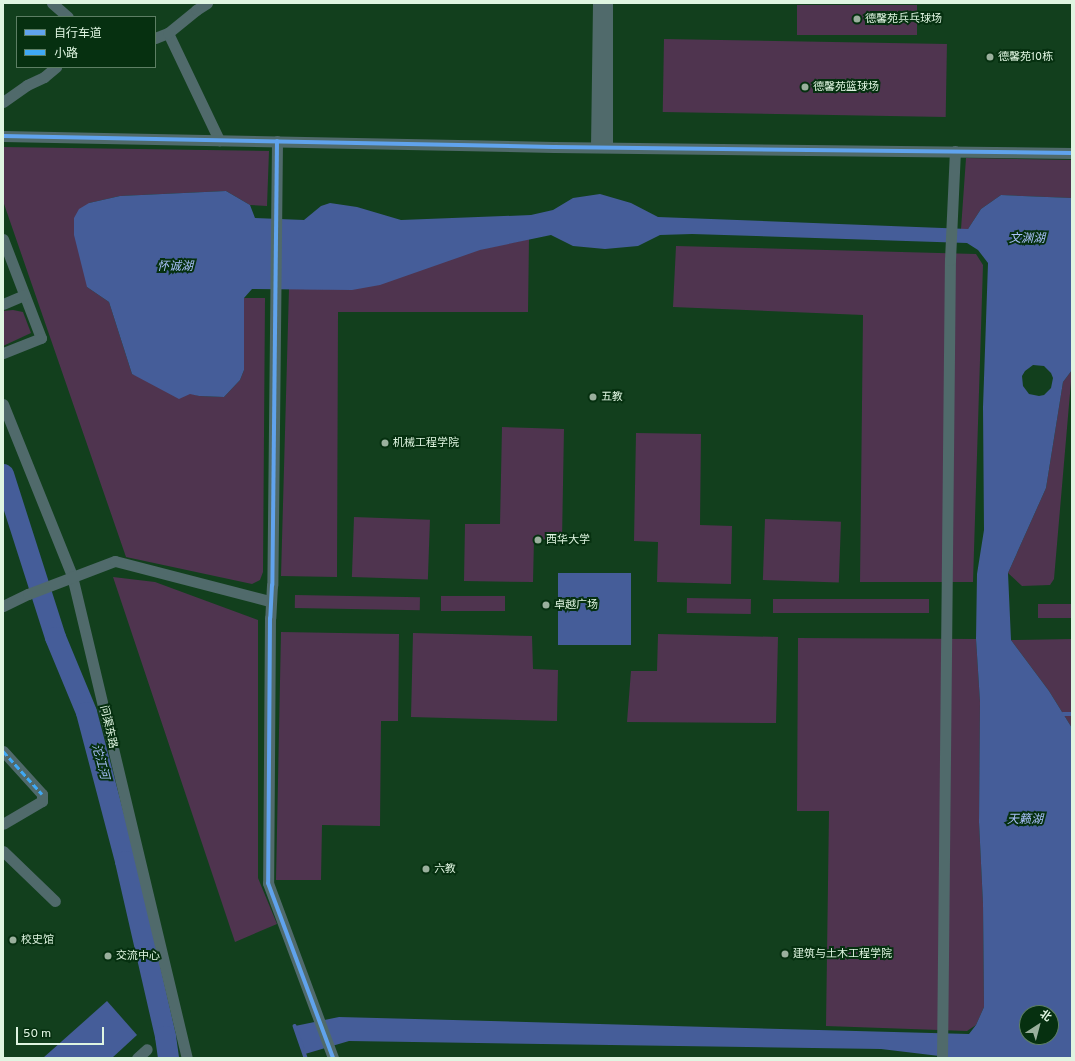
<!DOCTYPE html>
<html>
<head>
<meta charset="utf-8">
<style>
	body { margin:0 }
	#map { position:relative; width:1075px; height:1061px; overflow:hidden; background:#1b3120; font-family:Overpass,"Noto Sans SC",sans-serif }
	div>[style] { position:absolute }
	.built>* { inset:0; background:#123f1d }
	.green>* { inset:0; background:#4f344f; transform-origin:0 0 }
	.water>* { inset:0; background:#455d99; transform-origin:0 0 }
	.stream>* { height:3.5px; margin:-1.75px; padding:0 1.75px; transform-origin:1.75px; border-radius:1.75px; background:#455d99 }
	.river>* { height:21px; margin:-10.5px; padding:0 10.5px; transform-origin:10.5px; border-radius:10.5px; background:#455d99 }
	.street>* { height:11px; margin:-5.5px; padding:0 5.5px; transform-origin:5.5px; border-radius:5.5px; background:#506a6b }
	.quiet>* { height:3px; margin-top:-1.5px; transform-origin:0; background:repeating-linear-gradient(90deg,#3fa9f5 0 6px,transparent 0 9px) }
	.cycleway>* { height:4px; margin:-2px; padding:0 2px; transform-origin:2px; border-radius:2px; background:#60a3ed }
	.dots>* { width:11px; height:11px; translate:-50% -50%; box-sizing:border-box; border:2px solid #063010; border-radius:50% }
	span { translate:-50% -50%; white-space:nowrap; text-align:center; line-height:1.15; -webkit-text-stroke:4px #063010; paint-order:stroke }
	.poi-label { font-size:11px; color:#dff5e1 }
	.left { translate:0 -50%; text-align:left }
	.street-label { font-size:11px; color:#dff5e1 }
	.water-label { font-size:12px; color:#a9c0f9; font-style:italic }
	.frame { position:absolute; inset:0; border:4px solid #dff5e1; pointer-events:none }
	.legend { position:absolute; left:16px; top:16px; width:140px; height:52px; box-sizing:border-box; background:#063010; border:1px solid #5d7f64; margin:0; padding:5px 7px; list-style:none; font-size:12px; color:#dff5e1 }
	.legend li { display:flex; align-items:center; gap:8px; height:20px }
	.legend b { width:20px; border:1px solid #5d7f64 }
	.north { position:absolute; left:1019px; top:1005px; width:40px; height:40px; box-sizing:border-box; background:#063010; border:1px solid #5d7f64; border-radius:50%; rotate:36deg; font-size:11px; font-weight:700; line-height:16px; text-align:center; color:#dff5e1 }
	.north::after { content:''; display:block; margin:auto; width:14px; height:18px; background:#9ab09d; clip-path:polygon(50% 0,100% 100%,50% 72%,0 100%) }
	.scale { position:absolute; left:16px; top:1027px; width:88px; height:18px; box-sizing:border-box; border:2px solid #dff5e1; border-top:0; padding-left:5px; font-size:12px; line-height:14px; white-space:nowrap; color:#dff5e1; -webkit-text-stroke:3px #063010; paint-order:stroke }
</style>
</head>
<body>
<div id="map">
	<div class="built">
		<i style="clip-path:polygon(evenodd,3px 3px,1072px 3px,1072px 1058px,3px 1058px,3px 3px,17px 17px,155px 17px,155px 67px,17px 67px,17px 17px,3px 3px,1027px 1013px,1051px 1013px,1051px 1037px,1027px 1037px,1027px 1013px)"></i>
	</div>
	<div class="green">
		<i style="left:797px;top:5px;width:120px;height:30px"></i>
		<i style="left:664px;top:39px;width:283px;height:73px;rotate:1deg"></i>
		<i style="clip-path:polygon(3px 147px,269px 151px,267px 206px,250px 205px,226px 191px,120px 196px,89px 203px,87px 287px,109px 302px,132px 374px,199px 396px,224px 397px,240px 380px,244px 370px,244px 298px,265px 298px,263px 572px,260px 580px,252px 584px,126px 557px,3px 201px)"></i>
		<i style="clip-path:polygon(966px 158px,1072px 160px,1072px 198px,1001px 195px,981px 209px,968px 229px,961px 229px)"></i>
		<i style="clip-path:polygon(529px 239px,528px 312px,338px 312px,337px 577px,281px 576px,289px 288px,298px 288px)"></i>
		<i style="clip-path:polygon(676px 246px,976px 254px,983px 265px,973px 582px,860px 582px,863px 315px,673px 307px)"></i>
		<i style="clip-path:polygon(13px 310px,23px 312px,31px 333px,3px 346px,3px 311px)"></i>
		<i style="clip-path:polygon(1072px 370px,1054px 579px,1050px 585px,1022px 586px,1008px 573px,1046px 488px,1063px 382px)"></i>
		<i style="clip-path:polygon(502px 427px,564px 429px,562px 540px,534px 539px,533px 582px,464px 581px,465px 524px,500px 524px)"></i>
		<i style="clip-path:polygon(636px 433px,701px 434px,700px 525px,732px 526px,731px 584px,657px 582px,658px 542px,634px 541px)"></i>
		<i style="left:354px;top:517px;width:76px;height:60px;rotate:2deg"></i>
		<i style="left:765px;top:519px;width:76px;height:61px;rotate:2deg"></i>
		<i style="clip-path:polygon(113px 577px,155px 582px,258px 620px,258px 878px,277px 924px,235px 942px)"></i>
		<i style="left:295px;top:595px;width:125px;height:13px;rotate:1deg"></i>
		<i style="left:441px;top:596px;width:64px;height:15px"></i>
		<i style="left:687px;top:598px;width:64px;height:15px;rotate:1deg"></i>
		<i style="left:773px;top:599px;width:156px;height:14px"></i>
		<i style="left:1038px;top:604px;width:34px;height:14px"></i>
		<i style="clip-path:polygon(281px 632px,399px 634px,398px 721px,381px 721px,380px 826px,322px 825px,321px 880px,276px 880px)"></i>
		<i style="clip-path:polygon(413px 633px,532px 636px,533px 669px,558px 670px,557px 721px,411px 717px)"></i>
		<i style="clip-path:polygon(658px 634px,778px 637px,776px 723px,627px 722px,631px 671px,657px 671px)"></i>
		<i style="clip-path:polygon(798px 638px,976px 639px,980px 702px,979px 822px,983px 904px,984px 1007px,976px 1025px,967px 1031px,826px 1026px,829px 811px,797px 811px)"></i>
		<i style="clip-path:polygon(1072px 639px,1072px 728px,1049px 691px,1011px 640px)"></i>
	</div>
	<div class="water">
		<i style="clip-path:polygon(evenodd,226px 191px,250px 205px,255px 218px,304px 220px,321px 206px,330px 203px,357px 207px,401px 220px,531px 215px,553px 210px,573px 198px,600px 194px,631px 203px,658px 217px,968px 229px,981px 209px,1001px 195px,1072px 198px,1072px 370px,1063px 382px,1046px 488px,1008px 573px,1011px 640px,1049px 691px,1072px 728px,1072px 1058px,956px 1058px,881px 1049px,349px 1041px,305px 1054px,295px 1026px,339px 1017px,969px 1034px,976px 1025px,984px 1007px,983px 904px,979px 822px,980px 702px,976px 639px,977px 574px,984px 530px,983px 407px,988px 263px,978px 250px,967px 243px,692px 234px,660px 235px,638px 246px,605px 249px,573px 246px,551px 235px,480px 250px,380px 285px,352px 290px,252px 289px,244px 298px,244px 370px,240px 380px,224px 397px,199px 396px,190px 394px,179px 399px,132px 374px,109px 302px,87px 287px,74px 235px,74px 218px,79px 209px,89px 203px,120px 196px,226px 191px,1033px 365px,1044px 366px,1051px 373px,1053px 378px,1051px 388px,1044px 395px,1039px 396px,1029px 394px,1023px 386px,1022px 376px,1025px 371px,1033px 365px,226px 191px,1027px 1013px,1051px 1013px,1051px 1037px,1027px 1037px,1027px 1013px)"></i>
		<i style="left:558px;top:573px;width:73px;height:72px"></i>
		<i style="clip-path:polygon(107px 1001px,137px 1035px,112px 1058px,43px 1058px)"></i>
	</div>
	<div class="stream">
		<i style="left:1063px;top:714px;width:9px"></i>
		<i style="left:295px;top:1026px;width:34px;rotate:71deg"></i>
	</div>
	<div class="river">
		<i style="left:3px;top:474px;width:171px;rotate:72.3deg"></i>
		<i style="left:55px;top:637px;width:81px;rotate:67.5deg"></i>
		<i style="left:86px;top:712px;width:154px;rotate:75.3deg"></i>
		<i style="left:125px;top:861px;width:180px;rotate:77.1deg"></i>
		<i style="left:165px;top:1036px;width:22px;rotate:82deg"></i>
	</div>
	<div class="street">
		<i style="left:52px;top:3px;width:21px;rotate:41deg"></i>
		<i style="left:168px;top:33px;width:119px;rotate:64.5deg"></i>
		<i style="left:155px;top:38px;width:14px;rotate:-21deg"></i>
		<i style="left:168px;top:33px;width:36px;rotate:-39deg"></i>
		<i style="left:196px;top:10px;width:13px;rotate:-32deg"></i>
		<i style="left:3px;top:102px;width:29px;rotate:-35deg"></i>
		<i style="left:27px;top:85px;width:19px;rotate:-25deg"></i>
		<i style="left:44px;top:77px;width:16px;rotate:-40deg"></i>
		<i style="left:3px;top:136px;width:551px;rotate:1.14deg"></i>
		<i style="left:554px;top:147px;width:518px;rotate:0.66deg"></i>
		<i style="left:277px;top:141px;width:444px;rotate:90.6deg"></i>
		<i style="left:272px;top:585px;width:33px;rotate:93deg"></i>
		<i style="left:270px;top:618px;width:265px;rotate:90.4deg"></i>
		<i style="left:268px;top:883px;width:187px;rotate:69.6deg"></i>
		<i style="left:596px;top:147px;width:144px;rotate:-89.2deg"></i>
		<i style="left:607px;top:147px;width:144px;rotate:-90deg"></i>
		<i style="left:3px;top:239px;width:106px;rotate:69deg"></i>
		<i style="left:41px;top:338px;width:41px;rotate:158.5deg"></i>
		<i style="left:3px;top:304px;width:23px;rotate:-23deg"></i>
		<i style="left:3px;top:404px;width:185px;rotate:68.1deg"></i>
		<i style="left:72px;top:576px;width:496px;rotate:76.6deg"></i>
		<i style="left:3px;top:606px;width:28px;rotate:-26deg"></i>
		<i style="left:28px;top:594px;width:93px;rotate:-20.8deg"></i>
		<i style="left:115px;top:561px;width:160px;rotate:14.5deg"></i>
		<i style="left:3px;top:751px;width:58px;rotate:47.8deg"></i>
		<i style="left:42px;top:794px;width:7px;rotate:90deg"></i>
		<i style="left:42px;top:801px;width:45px;rotate:149.5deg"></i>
		<i style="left:3px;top:851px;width:72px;rotate:43.9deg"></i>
		<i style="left:137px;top:1058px;width:13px;rotate:-42deg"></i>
		<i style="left:942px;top:1058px;width:798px;rotate:-89.43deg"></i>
		<i style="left:950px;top:260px;width:109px;rotate:-87.4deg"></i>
	</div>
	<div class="quiet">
		<i style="left:3px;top:751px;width:58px;rotate:47.8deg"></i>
	</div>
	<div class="cycleway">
		<i style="left:3px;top:136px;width:551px;rotate:1.14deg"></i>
		<i style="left:554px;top:147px;width:518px;rotate:0.66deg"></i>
		<i style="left:277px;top:141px;width:444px;rotate:90.6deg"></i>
		<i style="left:272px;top:585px;width:33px;rotate:93deg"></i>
		<i style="left:270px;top:618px;width:265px;rotate:90.4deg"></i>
		<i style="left:268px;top:883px;width:187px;rotate:69.6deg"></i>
	</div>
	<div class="dots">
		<i style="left:857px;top:19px;background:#9ab09d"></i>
		<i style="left:990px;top:57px;background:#9ab09d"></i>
		<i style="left:805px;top:87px;background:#9ab09d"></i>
		<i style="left:593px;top:397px;background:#9ab09d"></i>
		<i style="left:385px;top:443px;background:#9ab09d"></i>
		<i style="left:538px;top:540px;background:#9ab09d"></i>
		<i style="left:546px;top:605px;background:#9ab09d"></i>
		<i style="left:426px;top:869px;background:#9ab09d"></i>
		<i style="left:13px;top:940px;background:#9ab09d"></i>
		<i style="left:785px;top:954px;background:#9ab09d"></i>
		<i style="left:108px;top:956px;background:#9ab09d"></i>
	</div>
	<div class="poi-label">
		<span class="left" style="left:865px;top:19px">德馨苑兵乓球场</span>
		<span class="left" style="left:998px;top:57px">德馨苑10栋</span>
		<span class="left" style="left:813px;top:87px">德馨苑篮球场</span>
		<span class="left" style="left:601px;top:397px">五教</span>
		<span class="left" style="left:393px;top:443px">机械工程学院</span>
		<span class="left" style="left:546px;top:540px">西华大学</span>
		<span class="left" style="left:554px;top:605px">卓越广场</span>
		<span class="left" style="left:434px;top:869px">六教</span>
		<span class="left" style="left:21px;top:940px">校史馆</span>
		<span class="left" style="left:793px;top:954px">建筑与土木工程学院</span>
		<span class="left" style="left:116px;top:956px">交流中心</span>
	</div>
	<div class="street-label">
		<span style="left:108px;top:727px;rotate:77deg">问渠东路</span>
	</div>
	<div class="water-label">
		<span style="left:1027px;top:240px">文渊湖</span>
		<span style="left:175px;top:268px">怀诚湖</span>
		<span style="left:99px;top:762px;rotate:75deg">沱江河</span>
		<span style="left:1025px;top:821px">天籁湖</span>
	</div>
	<div class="frame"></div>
	<ul class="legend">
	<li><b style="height:5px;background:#60a3ed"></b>自行车道</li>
	<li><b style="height:5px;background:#3fa9f5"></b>小路</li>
	</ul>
	<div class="north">北</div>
	<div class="scale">50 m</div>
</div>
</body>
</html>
